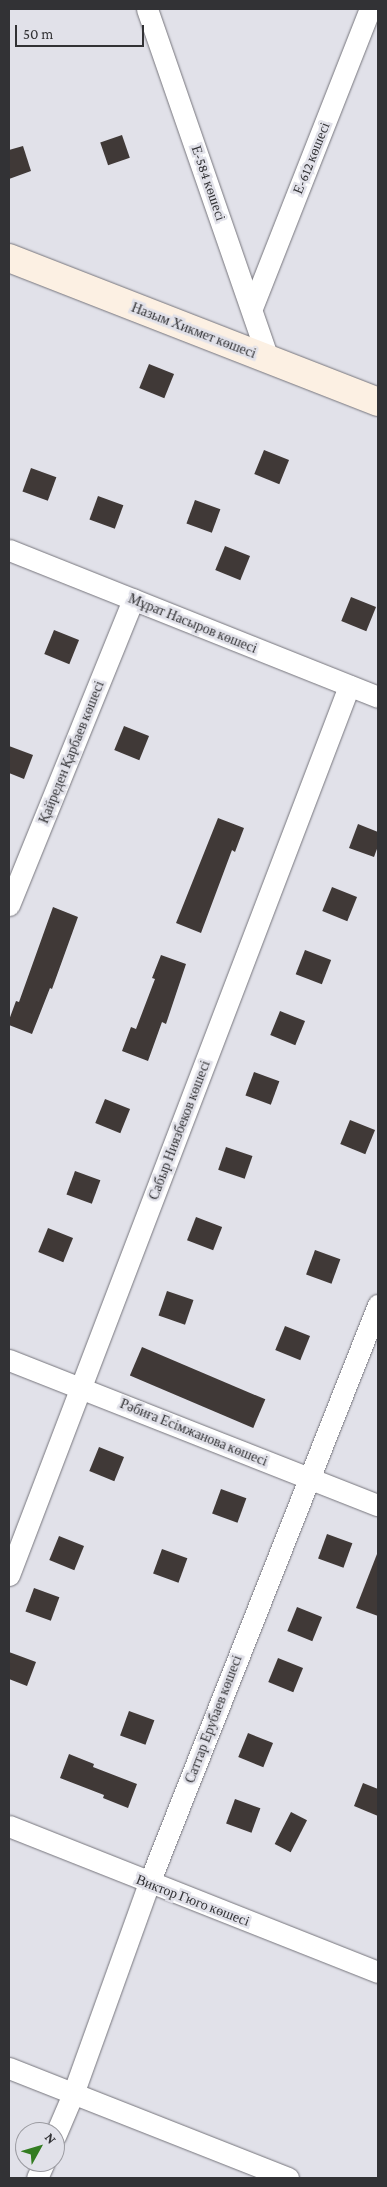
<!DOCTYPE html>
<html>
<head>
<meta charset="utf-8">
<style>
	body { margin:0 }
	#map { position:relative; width:387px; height:2187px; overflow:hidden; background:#e1e1e9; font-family:"Crimson Pro",serif }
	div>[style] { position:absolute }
	.building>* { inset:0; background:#403937; transform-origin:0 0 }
	.roads { filter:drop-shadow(0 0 1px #76757c) drop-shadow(0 0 1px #76757c) }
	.street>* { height:21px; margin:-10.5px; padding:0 10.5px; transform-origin:10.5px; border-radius:10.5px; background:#fff }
	.secondary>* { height:28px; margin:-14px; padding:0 14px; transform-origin:14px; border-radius:14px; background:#fcf0e3 }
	span { translate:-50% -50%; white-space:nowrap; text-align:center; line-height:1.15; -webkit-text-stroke:5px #e1e1e9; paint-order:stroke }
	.street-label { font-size:14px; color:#323235 }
	.frame { position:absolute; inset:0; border:10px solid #323235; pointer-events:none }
	.north { position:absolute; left:15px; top:2122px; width:50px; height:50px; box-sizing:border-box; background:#e1e1e9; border:1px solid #9b9ba1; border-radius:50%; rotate:51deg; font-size:14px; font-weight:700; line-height:20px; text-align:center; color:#323235 }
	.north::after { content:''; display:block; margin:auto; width:18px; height:22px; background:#337c21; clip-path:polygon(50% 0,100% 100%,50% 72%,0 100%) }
	.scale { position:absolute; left:15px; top:25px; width:129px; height:22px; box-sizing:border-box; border:2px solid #323235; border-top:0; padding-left:6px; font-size:15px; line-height:18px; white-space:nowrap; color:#323235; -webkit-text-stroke:4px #e1e1e9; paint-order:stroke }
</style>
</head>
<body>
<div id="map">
	<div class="building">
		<i style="left:122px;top:135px;width:24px;height:23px;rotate:71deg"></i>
		<i style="clip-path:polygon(23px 146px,31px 171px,9px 179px,9px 150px)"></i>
		<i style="left:149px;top:364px;width:27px;height:26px;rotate:22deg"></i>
		<i style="left:264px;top:450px;width:27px;height:26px;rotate:22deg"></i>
		<i style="left:31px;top:468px;width:27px;height:25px;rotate:20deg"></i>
		<i style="left:98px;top:496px;width:27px;height:25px;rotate:20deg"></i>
		<i style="left:195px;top:500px;width:27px;height:25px;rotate:20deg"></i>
		<i style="left:225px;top:546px;width:27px;height:26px;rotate:22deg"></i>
		<i style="left:351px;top:597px;width:27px;height:26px;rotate:22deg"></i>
		<i style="left:54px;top:630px;width:27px;height:26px;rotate:22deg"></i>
		<i style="left:124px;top:726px;width:27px;height:26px;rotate:22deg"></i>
		<i style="clip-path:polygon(9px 746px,33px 755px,24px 779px,9px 773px)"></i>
		<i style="clip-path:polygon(218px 818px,244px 828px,235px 852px,232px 850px,201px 933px,176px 923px)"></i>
		<i style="clip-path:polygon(358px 824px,378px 832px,378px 846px,374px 857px,349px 848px)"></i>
		<i style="left:332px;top:887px;width:27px;height:26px;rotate:22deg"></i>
		<i style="clip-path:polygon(53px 907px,78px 917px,52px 989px,50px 988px,32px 1034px,9px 1025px,9px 1020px,16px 1001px,19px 1002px)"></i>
		<i style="left:305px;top:950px;width:28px;height:26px;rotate:21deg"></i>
		<i style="clip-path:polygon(161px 955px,186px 964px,166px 1024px,162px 1022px,148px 1061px,122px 1051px,131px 1027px,136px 1029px,155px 979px,152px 978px)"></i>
		<i style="left:280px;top:1011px;width:27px;height:26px;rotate:22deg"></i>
		<i style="left:254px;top:1072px;width:27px;height:25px;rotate:20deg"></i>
		<i style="left:105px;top:1099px;width:27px;height:26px;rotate:22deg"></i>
		<i style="left:350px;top:1120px;width:27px;height:26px;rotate:22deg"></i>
		<i style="left:226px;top:1147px;width:28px;height:24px;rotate:19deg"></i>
		<i style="left:75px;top:1171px;width:27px;height:25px;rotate:20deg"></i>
		<i style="left:196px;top:1217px;width:28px;height:25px;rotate:21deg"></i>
		<i style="left:48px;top:1228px;width:27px;height:26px;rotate:22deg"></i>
		<i style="left:315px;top:1250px;width:27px;height:26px;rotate:20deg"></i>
		<i style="left:167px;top:1291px;width:28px;height:26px;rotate:19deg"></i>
		<i style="left:285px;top:1326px;width:27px;height:26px;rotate:22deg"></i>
		<i style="left:142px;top:1347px;width:134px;height:31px;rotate:23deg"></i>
		<i style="left:99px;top:1447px;width:27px;height:26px;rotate:22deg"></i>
		<i style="left:221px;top:1489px;width:27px;height:26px;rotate:20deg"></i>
		<i style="left:327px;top:1534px;width:27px;height:26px;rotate:20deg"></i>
		<i style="left:59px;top:1536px;width:27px;height:26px;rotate:22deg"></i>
		<i style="left:162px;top:1549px;width:27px;height:26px;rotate:20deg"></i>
		<i style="clip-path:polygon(377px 1554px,378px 1554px,378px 1616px,356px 1608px)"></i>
		<i style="left:34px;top:1588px;width:27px;height:25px;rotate:20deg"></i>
		<i style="left:297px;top:1607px;width:27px;height:26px;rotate:22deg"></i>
		<i style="clip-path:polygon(9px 1652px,36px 1662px,27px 1686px,9px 1679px)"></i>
		<i style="left:278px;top:1658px;width:27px;height:26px;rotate:22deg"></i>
		<i style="left:129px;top:1711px;width:27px;height:26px;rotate:20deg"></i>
		<i style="left:248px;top:1733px;width:27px;height:26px;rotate:22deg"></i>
		<i style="clip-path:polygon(69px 1754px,94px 1764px,93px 1767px,137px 1784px,128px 1808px,103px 1798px,104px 1795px,60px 1778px)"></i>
		<i style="clip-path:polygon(363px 1783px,378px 1789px,378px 1816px,354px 1806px)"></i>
		<i style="left:235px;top:1799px;width:27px;height:26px;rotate:20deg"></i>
		<i style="left:291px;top:1812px;width:18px;height:36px;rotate:27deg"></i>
	</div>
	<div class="roads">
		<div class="street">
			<i style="left:147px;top:9px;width:369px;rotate:70.9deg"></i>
			<i style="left:252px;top:308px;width:321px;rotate:-68.5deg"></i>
			<i style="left:9px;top:550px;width:397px;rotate:21.7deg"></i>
			<i style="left:9px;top:905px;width:330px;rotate:-67.9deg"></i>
			<i style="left:9px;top:1360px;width:396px;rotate:21.5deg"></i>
			<i style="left:9px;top:1575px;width:952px;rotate:-69.07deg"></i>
			<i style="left:9px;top:1826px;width:397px;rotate:21.6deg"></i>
			<i style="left:9px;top:2068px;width:300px;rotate:21.5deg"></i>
			<i style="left:55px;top:2136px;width:46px;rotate:-66.8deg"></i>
			<i style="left:73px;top:2094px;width:224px;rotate:-70.2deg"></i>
			<i style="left:149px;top:1883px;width:622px;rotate:-68.39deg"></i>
			<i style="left:37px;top:2178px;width:17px;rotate:-66deg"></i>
		</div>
		<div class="secondary">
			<i style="left:9px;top:258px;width:396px;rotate:21.3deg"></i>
		</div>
	</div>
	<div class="street-label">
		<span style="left:311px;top:158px;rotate:-68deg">Е-612 көшесі</span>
		<span style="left:209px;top:183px;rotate:71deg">Е-584 көшесі</span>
		<span style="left:194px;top:330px;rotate:21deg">Назым Хикмет көшесі</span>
		<span style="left:193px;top:623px;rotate:22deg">Мұрат Насыров көшесі</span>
		<span style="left:71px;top:752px;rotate:-68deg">Қайреден Қарбаев көшесі</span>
		<span style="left:179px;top:1130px;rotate:-69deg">Сабыр Ниязбеков көшесі</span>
		<span style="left:194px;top:1432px;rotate:22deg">Рәбиға Есімжанова көшесі</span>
		<span style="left:213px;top:1719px;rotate:-69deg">Саттар Ерубаев көшесі</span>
		<span style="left:193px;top:1900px;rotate:21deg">Виктор Гюго көшесі</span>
	</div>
	<div class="frame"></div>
	<div class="north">N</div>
	<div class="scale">50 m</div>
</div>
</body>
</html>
